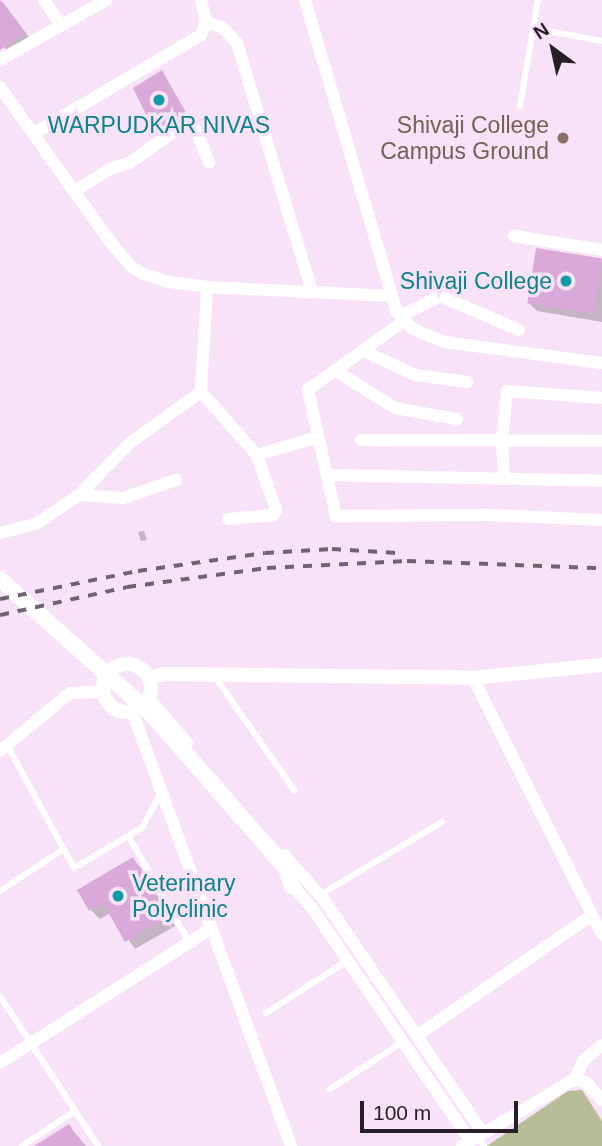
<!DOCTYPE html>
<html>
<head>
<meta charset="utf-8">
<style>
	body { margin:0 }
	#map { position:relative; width:602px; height:1146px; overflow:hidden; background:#f8e2f7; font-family:Arial,sans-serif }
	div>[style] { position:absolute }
	.green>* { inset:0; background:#b6bc95 }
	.shadow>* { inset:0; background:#0003 }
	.building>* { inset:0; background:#d9a9d9; transform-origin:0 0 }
	.service>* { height:6px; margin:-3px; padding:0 3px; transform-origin:3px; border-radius:3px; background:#fff }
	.minor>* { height:12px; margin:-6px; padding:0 6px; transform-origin:6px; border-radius:6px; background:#fff }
	.tertiary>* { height:14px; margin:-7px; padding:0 7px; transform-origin:7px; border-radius:7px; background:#fff }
	.tertiary>.ring { margin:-7px; padding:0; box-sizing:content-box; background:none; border:14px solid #fff; border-radius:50% }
	.secondary>* { height:16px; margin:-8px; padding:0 8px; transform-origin:8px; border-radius:8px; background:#fff }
	.rail>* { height:3.5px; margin-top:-1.75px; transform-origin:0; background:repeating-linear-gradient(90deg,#706370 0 9px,transparent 0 18px) }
	.dots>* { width:19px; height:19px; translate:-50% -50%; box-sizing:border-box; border:4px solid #f8e2f7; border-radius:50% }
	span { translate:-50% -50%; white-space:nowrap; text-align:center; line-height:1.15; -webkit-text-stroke:7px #f8e2f7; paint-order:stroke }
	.culture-label { font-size:23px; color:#0d838f }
	.right { translate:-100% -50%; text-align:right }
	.left { translate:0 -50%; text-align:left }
	.education-label { font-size:23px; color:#785e54 }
	.north { position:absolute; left:518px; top:14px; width:70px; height:70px; -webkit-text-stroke:5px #f8e2f7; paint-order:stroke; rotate:327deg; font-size:19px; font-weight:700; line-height:28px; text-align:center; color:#271f27 }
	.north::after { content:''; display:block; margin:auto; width:24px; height:32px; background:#271f27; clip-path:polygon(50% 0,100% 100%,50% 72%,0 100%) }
	.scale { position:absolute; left:360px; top:1101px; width:158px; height:32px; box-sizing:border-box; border:4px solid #271f27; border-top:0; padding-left:9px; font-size:21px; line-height:24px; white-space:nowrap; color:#271f27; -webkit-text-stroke:5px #f8e2f7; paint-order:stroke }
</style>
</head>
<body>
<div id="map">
	<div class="green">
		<i style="clip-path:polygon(582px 1090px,602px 1121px,602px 1146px,487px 1146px,568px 1091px)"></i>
	</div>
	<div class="shadow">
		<i style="clip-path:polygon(2px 1px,31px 40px,10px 54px,0 42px)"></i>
		<i style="clip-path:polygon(162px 72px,189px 118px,160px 135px,156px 132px)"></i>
		<i style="clip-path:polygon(602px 261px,602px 322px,537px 311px,528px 302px)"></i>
		<i style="clip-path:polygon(144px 531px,147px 540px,141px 541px,138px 532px)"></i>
		<i style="clip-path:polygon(133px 859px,141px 868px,175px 926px,135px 949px,110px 913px,100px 919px,91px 910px)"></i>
		<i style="clip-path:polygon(69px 1126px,86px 1146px,38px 1146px)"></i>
	</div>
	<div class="building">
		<i style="clip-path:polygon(0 0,26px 33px,0 50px)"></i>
		<i style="clip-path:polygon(162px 70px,186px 113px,155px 133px,133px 88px)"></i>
		<i style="left:536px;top:248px;width:67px;height:56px;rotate:9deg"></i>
		<i style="clip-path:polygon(133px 857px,167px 917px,125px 942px,103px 903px,89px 911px,77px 890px)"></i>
		<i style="clip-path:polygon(69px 1124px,83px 1146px,34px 1146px)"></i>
	</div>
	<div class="service">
		<i style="left:533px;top:28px;width:70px;rotate:10.7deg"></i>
		<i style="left:520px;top:106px;width:108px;rotate:-80.4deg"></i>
		<i style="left:215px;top:677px;width:138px;rotate:55deg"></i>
		<i style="left:7px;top:745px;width:140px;rotate:61.4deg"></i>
		<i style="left:74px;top:868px;width:79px;rotate:-30.5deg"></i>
		<i style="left:142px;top:828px;width:40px;rotate:-62deg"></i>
		<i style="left:129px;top:837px;width:121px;rotate:60.3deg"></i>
		<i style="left:0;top:891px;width:74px;rotate:-33.5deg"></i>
		<i style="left:320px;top:895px;width:142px;rotate:-30.9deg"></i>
		<i style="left:0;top:996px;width:179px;rotate:56.8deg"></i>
		<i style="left:266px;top:1013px;width:96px;rotate:-32.7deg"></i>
		<i style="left:330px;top:1089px;width:87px;rotate:-32.8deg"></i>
		<i style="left:477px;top:1136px;width:12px;rotate:55deg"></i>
		<i style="left:22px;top:1146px;width:64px;rotate:-33.4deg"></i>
	</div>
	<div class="minor">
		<i style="left:44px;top:0;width:30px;rotate:56deg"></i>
		<i style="left:305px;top:0;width:325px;rotate:73.6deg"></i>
		<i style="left:397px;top:312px;width:23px;rotate:47deg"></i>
		<i style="left:413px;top:329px;width:34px;rotate:23deg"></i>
		<i style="left:444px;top:342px;width:159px;rotate:7.6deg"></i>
		<i style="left:206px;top:22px;width:18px;rotate:19deg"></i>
		<i style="left:223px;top:28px;width:21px;rotate:47deg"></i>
		<i style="left:237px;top:43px;width:260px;rotate:73.2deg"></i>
		<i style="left:0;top:60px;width:122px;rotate:-29.5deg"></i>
		<i style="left:0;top:87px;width:191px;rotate:54.6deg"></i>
		<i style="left:111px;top:243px;width:32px;rotate:49deg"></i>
		<i style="left:132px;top:267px;width:13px;rotate:32deg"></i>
		<i style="left:143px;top:274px;width:27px;rotate:17deg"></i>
		<i style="left:169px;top:282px;width:38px;rotate:7deg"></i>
		<i style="left:207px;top:287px;width:185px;rotate:2.8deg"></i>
		<i style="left:33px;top:134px;width:195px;rotate:-30.5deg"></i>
		<i style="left:201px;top:35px;width:14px;rotate:-69deg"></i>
		<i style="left:206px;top:22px;width:23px;rotate:-103deg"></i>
		<i style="left:75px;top:191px;width:41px;rotate:-32.2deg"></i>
		<i style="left:110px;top:169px;width:20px;rotate:-18deg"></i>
		<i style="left:129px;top:163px;width:63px;rotate:-34.7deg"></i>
		<i style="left:181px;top:127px;width:15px;rotate:11deg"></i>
		<i style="left:196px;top:130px;width:35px;rotate:68deg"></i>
		<i style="left:514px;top:236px;width:89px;rotate:9deg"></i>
		<i style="left:401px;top:316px;width:44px;rotate:-27.1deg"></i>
		<i style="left:440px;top:296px;width:86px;rotate:23.3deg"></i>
		<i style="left:405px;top:320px;width:120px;rotate:144.2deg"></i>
		<i style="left:308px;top:390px;width:129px;rotate:77.5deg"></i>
		<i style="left:336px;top:516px;width:153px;rotate:-0.4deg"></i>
		<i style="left:489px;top:515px;width:113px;rotate:2.5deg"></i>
		<i style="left:363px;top:351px;width:58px;rotate:24.4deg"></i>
		<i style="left:416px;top:375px;width:52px;rotate:7.7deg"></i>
		<i style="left:336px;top:371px;width:70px;rotate:32.1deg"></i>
		<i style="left:395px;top:408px;width:63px;rotate:10.1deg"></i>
		<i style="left:201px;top:392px;width:84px;rotate:48.4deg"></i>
		<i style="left:257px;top:455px;width:58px;rotate:70.9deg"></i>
		<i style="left:276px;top:510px;width:6px;rotate:121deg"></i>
		<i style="left:273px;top:515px;width:45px;rotate:174.9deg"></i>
		<i style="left:361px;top:440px;width:241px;rotate:0.2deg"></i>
		<i style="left:257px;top:455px;width:64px;rotate:-16.4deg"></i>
		<i style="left:327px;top:475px;width:275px;rotate:1.2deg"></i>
		<i style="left:504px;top:478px;width:39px;rotate:-93deg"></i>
		<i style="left:502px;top:439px;width:48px;rotate:-84.1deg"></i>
		<i style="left:507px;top:391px;width:95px;rotate:4.2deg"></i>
		<i style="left:79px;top:495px;width:44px;rotate:3.9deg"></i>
		<i style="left:123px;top:498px;width:56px;rotate:-18.8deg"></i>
		<i style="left:0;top:533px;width:37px;rotate:-14deg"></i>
		<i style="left:36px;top:524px;width:52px;rotate:-34deg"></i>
		<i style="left:79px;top:495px;width:73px;rotate:-45.6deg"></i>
		<i style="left:130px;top:443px;width:87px;rotate:-35.7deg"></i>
		<i style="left:201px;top:392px;width:105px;rotate:-86.7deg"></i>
		<i style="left:473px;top:678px;width:287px;rotate:63.3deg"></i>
		<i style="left:149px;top:698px;width:59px;rotate:49.8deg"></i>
		<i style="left:132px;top:711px;width:463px;rotate:69.9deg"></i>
		<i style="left:0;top:751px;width:91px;rotate:-39.6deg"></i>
		<i style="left:70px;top:693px;width:33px;rotate:-2deg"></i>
		<i style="left:284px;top:855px;width:60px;rotate:48.4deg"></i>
		<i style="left:324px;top:900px;width:282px;rotate:55.7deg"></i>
		<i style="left:288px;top:881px;width:36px;rotate:48deg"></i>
		<i style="left:312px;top:908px;width:271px;rotate:55.8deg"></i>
		<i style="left:464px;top:1132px;width:11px;rotate:41deg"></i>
		<i style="left:418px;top:1035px;width:211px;rotate:-34.6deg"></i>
		<i style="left:0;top:1063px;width:246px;rotate:-32.5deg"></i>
		<i style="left:207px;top:931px;width:9px;rotate:-72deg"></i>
		<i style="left:575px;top:1079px;width:21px;rotate:-65deg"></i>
		<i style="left:584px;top:1060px;width:23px;rotate:-40deg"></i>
		<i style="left:462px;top:1146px;width:131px;rotate:-30.7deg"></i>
		<i style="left:575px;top:1079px;width:13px;rotate:18deg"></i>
		<i style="left:587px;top:1083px;width:23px;rotate:49deg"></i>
	</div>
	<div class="tertiary">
		<i class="ring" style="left:103px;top:664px;width:34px;height:34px"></i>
		<i style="left:149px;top:678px;width:16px;rotate:-15deg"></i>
		<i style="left:164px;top:674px;width:309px;rotate:0.7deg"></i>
		<i style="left:473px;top:678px;width:130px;rotate:-5.8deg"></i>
	</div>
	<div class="secondary">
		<i style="left:0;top:579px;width:205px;rotate:41.8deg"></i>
		<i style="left:153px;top:716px;width:202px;rotate:48.8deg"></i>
		<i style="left:286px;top:868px;width:19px;rotate:72deg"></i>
	</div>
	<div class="rail">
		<i style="left:0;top:599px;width:141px;rotate:-11.5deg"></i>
		<i style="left:138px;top:571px;width:128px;rotate:-8.1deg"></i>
		<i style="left:265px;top:553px;width:67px;rotate:-3.4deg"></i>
		<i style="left:332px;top:549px;width:66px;rotate:3.5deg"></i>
		<i style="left:0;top:615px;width:130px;rotate:-12.4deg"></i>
		<i style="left:127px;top:587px;width:141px;rotate:-7.7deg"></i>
		<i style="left:267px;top:568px;width:140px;rotate:-2.9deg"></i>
		<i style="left:407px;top:561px;width:195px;rotate:2.1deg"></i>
	</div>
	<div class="dots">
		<i style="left:159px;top:100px;background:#0f9aa8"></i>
		<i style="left:563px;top:138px;background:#8d6e63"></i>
		<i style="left:566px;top:281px;background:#0f9aa8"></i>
		<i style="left:118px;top:896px;background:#0f9aa8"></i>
	</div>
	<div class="culture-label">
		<span style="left:159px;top:125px">WARPUDKAR NIVAS</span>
		<span class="right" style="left:552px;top:281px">Shivaji College</span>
		<span class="left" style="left:132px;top:896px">Veterinary<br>Polyclinic</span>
	</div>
	<div class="education-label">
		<span class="right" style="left:549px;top:138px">Shivaji College<br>Campus Ground</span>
	</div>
	<div class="north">N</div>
	<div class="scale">100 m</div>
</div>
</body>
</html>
